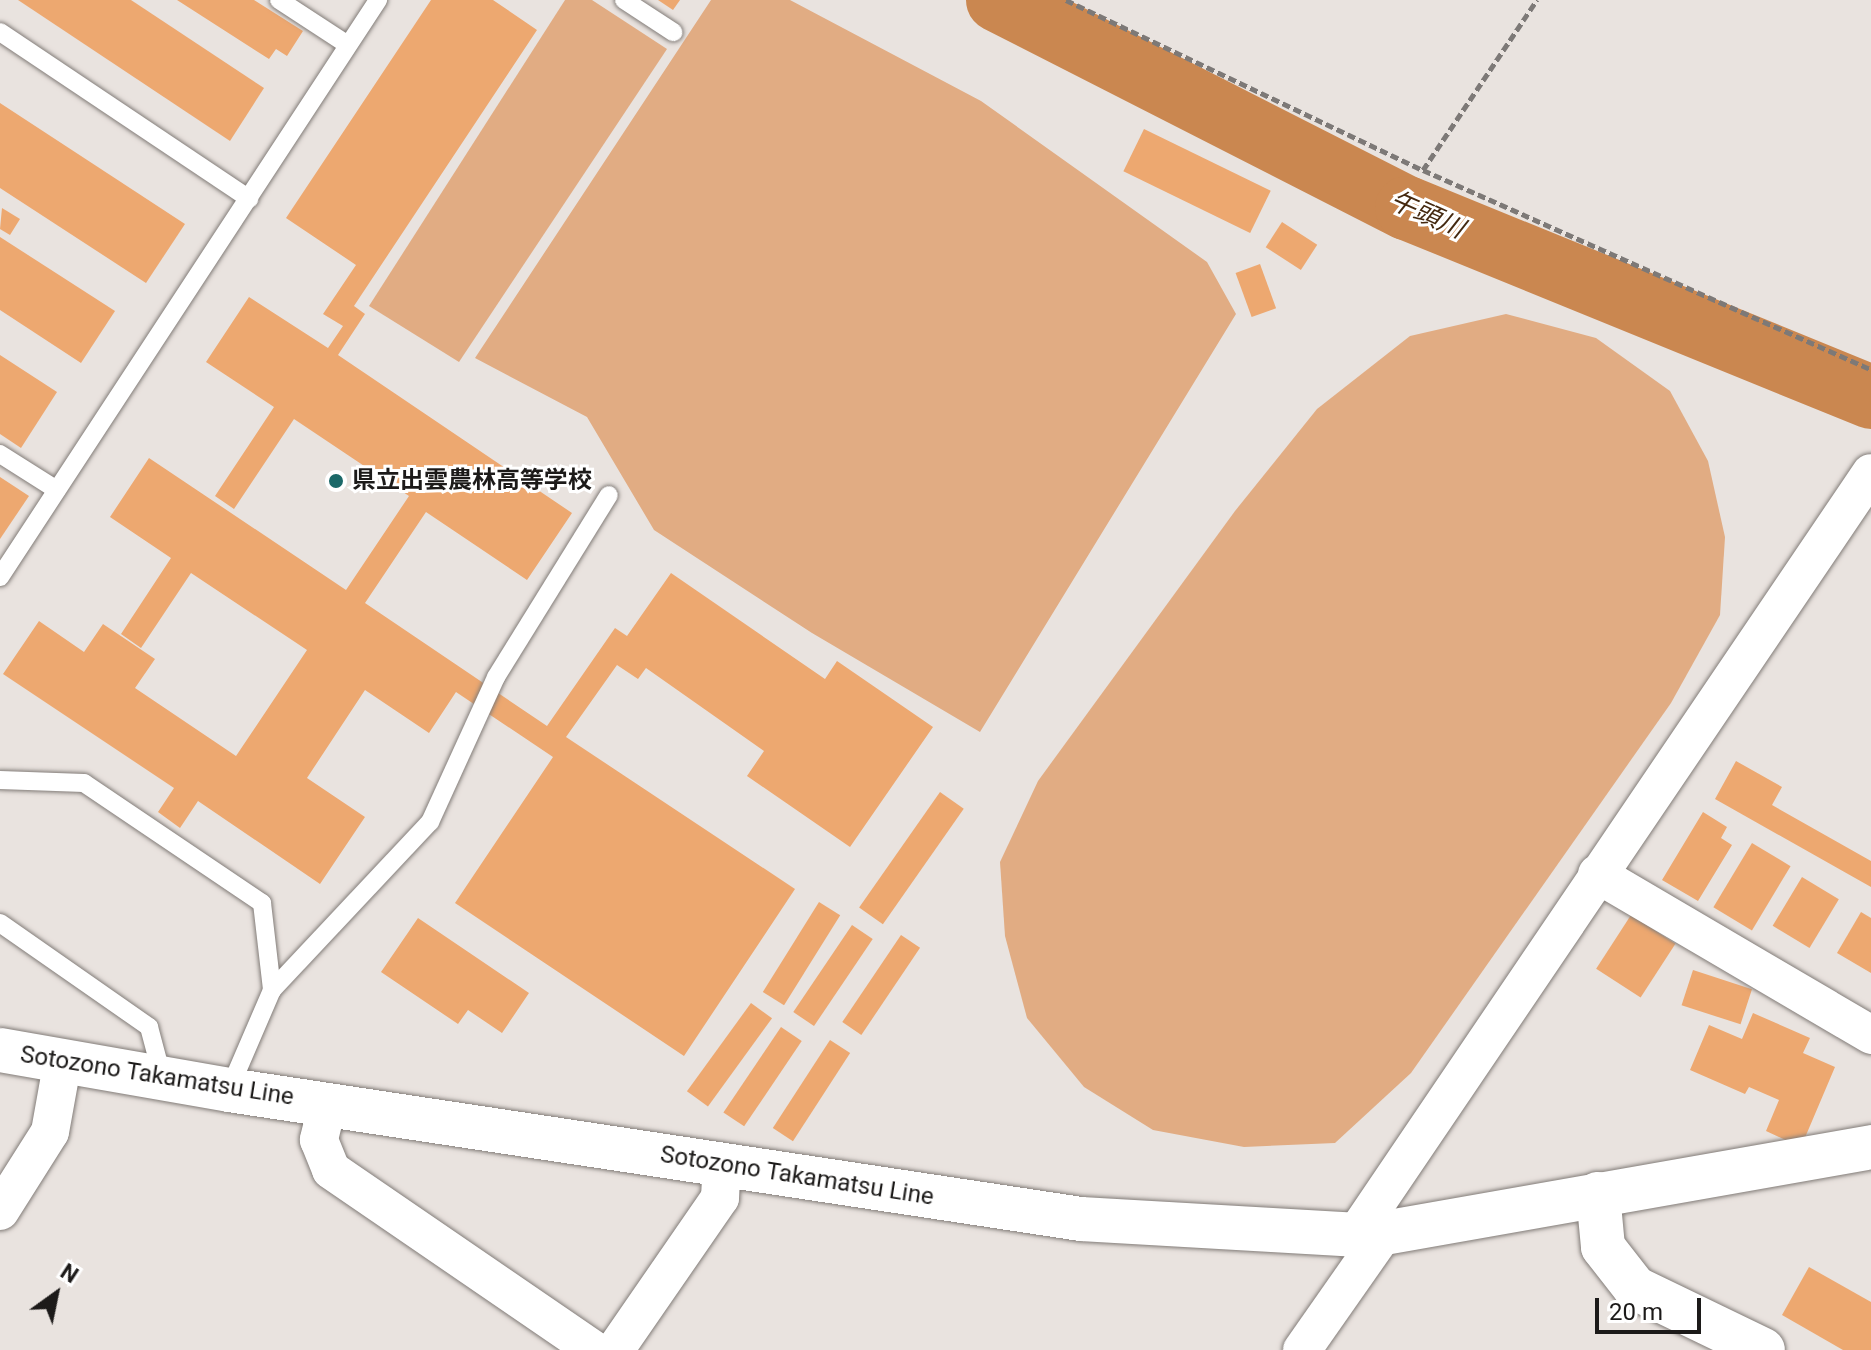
<!DOCTYPE html>
<html>
<head>
<meta charset="utf-8">
<style>
	body { margin:0 }
	#map { position:relative; width:1871px; height:1350px; overflow:hidden; background:#e9e3df; font-family:Roboto,"Noto Sans JP",sans-serif }
	div>[style] { position:absolute }
	.green>* { inset:0; background:#e1ac83 }
	.river>* { height:64px; margin:-32px; padding:0 32px; transform-origin:32px; border-radius:32px; background:#ca8750 }
	.building>* { inset:0; background:#eda870; transform-origin:0 0 }
	.path>* { height:5px; margin-top:-2.5px; transform-origin:0; background:repeating-linear-gradient(90deg,#7d7977 0 8px,transparent 0 12px) }
	.roads { filter:drop-shadow(0 0 2px #827c78) drop-shadow(0 0 2px #827c78) }
	.lane>* { height:18px; margin:-9px; padding:0 9px; transform-origin:9px; border-radius:9px; background:#fff }
	.street>* { height:38px; margin:-19px; padding:0 19px; transform-origin:19px; border-radius:19px; background:#fff }
	.secondary>* { height:44px; margin:-22px; padding:0 22px; transform-origin:22px; border-radius:22px; background:#fff }
	.dots>* { width:22px; height:22px; translate:-50% -50%; box-sizing:border-box; border:4px solid #fff; border-radius:50% }
	span { translate:-50% -50%; white-space:nowrap; text-align:center; line-height:1.15; -webkit-text-stroke:6px #fff; paint-order:stroke }
	.poi-label { font-size:24px; color:#1c1a19; font-weight:700 }
	.left { translate:0 -50%; text-align:left }
	.street-label { font-size:24px; color:#1c1a19 }
	.water-label { font-size:26px; color:#452910; font-style:italic }
	.north { position:absolute; left:16px; top:1254px; width:80px; height:80px; -webkit-text-stroke:6px #fff; paint-order:stroke; rotate:33deg; font-size:22px; font-weight:700; line-height:32px; text-align:center; color:#1c1a19 }
	.north::after { content:''; display:block; margin:auto; width:28px; height:36px; background:#1c1a19; clip-path:polygon(50% 0,100% 100%,50% 72%,0 100%) }
	.scale { position:absolute; left:1595px; top:1298px; width:106px; height:36px; box-sizing:border-box; border:4px solid #1c1a19; border-top:0; padding-left:10px; font-size:24px; line-height:28px; white-space:nowrap; color:#1c1a19; -webkit-text-stroke:6px #fff; paint-order:stroke }
</style>
</head>
<body>
<div id="map">
	<div class="green">
		<i style="clip-path:polygon(565px 0,592px 0,667px 49px,459px 362px,369px 306px)"></i>
		<i style="clip-path:polygon(711px 0,790px 0,981px 101px,1207px 262px,1236px 314px,980px 732px,812px 633px,654px 530px,587px 417px,475px 358px)"></i>
		<i style="clip-path:polygon(1506px 314px,1596px 338px,1670px 391px,1708px 461px,1725px 537px,1720px 615px,1671px 703px,1411px 1073px,1335px 1143px,1244px 1147px,1153px 1130px,1084px 1087px,1027px 1018px,1005px 936px,1000px 862px,1038px 781px,1235px 511px,1317px 409px,1410px 336px)"></i>
	</div>
	<div class="river">
		<i style="left:998px;top:0;width:459px;rotate:27deg"></i>
		<i style="left:1407px;top:208px;width:501px;rotate:22.16deg"></i>
	</div>
	<div class="building">
		<i style="clip-path:polygon(18px 0,131px 0,264px 88px,230px 141px)"></i>
		<i style="clip-path:polygon(177px 0,254px 0,303px 31px,287px 56px,276px 49px,269px 59px)"></i>
		<i style="clip-path:polygon(431px 0,493px 0,537px 30px,354px 306px,365px 314px,338px 355px,572px 513px,527px 580px,426px 512px,365px 603px,547px 726px,615px 628px,627px 636px,671px 573px,825px 679px,837px 661px,933px 727px,850px 847px,747px 776px,764px 751px,646px 668px,638px 679px,617px 665px,566px 737px,795px 889px,684px 1056px,455px 903px,553px 757px,456px 692px,429px 733px,365px 690px,307px 778px,365px 817px,320px 884px,198px 801px,180px 828px,158px 812px,174px 788px,3px 674px,39px 621px,84px 652px,103px 624px,155px 659px,135px 688px,236px 756px,307px 650px,191px 573px,141px 648px,121px 634px,171px 558px,110px 517px,149px 458px,346px 590px,409px 496px,294px 419px,234px 509px,215px 496px,274px 407px,206px 362px,249px 297px,328px 348px,343px 326px,323px 314px,356px 265px,286px 218px)"></i>
		<i style="clip-path:polygon(658px 0,680px 0,673px 10px)"></i>
		<i style="clip-path:polygon(0 103px,185px 224px,146px 283px,0 188px)"></i>
		<i style="left:1144px;top:129px;width:141px;height:47px;rotate:26deg"></i>
		<i style="clip-path:polygon(2px 208px,20px 219px,10px 235px,0 229px)"></i>
		<i style="left:1282px;top:222px;width:42px;height:30px;rotate:33deg"></i>
		<i style="clip-path:polygon(0 237px,115px 311px,81px 363px,0 310px)"></i>
		<i style="left:1260px;top:264px;width:47px;height:26px;rotate:70deg"></i>
		<i style="clip-path:polygon(0 355px,57px 392px,21px 448px,0 434px)"></i>
		<i style="clip-path:polygon(0 477px,29px 496px,0 539px)"></i>
		<i style="clip-path:polygon(1736px 761px,1782px 787px,1772px 805px,1871px 861px,1871px 887px,1715px 799px)"></i>
		<i style="left:940px;top:792px;width:29px;height:141px;rotate:35deg"></i>
		<i style="clip-path:polygon(1703px 812px,1727px 827px,1721px 838px,1732px 845px,1698px 901px,1662px 880px)"></i>
		<i style="left:1752px;top:843px;width:45px;height:75px;rotate:31deg"></i>
		<i style="left:1802px;top:877px;width:43px;height:57px;rotate:31deg"></i>
		<i style="left:819px;top:902px;width:25px;height:106px;rotate:32deg"></i>
		<i style="clip-path:polygon(1861px 912px,1871px 918px,1871px 973px,1837px 953px)"></i>
		<i style="left:1631px;top:915px;width:53px;height:64px;rotate:33deg"></i>
		<i style="clip-path:polygon(418px 918px,529px 993px,502px 1033px,468px 1010px,458px 1024px,381px 972px)"></i>
		<i style="left:852px;top:925px;width:25px;height:105px;rotate:34deg"></i>
		<i style="left:901px;top:935px;width:23px;height:105px;rotate:34deg"></i>
		<i style="left:1693px;top:970px;width:62px;height:37px;rotate:18deg"></i>
		<i style="left:751px;top:1003px;width:26px;height:109px;rotate:36deg"></i>
		<i style="clip-path:polygon(1753px 1013px,1810px 1038px,1803px 1053px,1835px 1067px,1801px 1147px,1766px 1131px,1779px 1100px,1749px 1087px,1745px 1094px,1690px 1070px,1709px 1025px,1742px 1039px)"></i>
		<i style="left:781px;top:1027px;width:25px;height:103px;rotate:34deg"></i>
		<i style="left:830px;top:1040px;width:24px;height:105px;rotate:33deg"></i>
		<i style="clip-path:polygon(1809px 1267px,1871px 1302px,1871px 1350px,1843px 1350px,1782px 1315px)"></i>
	</div>
	<div class="path">
		<i style="left:1066px;top:0;width:395px;rotate:25.5deg"></i>
		<i style="left:1423px;top:170px;width:490px;rotate:24deg"></i>
		<i style="left:1423px;top:170px;width:205px;rotate:-56.2deg"></i>
	</div>
	<div class="roads">
		<div class="lane">
			<i style="left:279px;top:0;width:82px;rotate:33.1deg"></i>
			<i style="left:624px;top:0;width:59px;rotate:33.1deg"></i>
			<i style="left:0;top:32px;width:300px;rotate:33.8deg"></i>
			<i style="left:0;top:454px;width:67px;rotate:32.3deg"></i>
			<i style="left:0;top:577px;width:690px;rotate:-56.77deg"></i>
			<i style="left:0;top:780px;width:84px;rotate:2deg"></i>
			<i style="left:84px;top:783px;width:215px;rotate:34deg"></i>
			<i style="left:262px;top:903px;width:88px;rotate:83.4deg"></i>
			<i style="left:272px;top:990px;width:109px;rotate:113.3deg"></i>
			<i style="left:0;top:923px;width:182px;rotate:34.9deg"></i>
			<i style="left:149px;top:1027px;width:51px;rotate:75.1deg"></i>
			<i style="left:272px;top:990px;width:231px;rotate:-46.8deg"></i>
			<i style="left:430px;top:822px;width:159px;rotate:-65.5deg"></i>
			<i style="left:496px;top:677px;width:214px;rotate:-58.2deg"></i>
		</div>
		<div class="street">
			<i style="left:1597px;top:874px;width:318px;rotate:30.4deg"></i>
			<i style="left:328px;top:1103px;width:38px;rotate:104deg"></i>
			<i style="left:319px;top:1140px;width:32px;rotate:68deg"></i>
			<i style="left:331px;top:1170px;width:319px;rotate:34.4deg"></i>
			<i style="left:0;top:1211px;width:93px;rotate:-57.7deg"></i>
			<i style="left:50px;top:1132px;width:73px;rotate:-79.8deg"></i>
			<i style="left:1355px;top:1235px;width:920px;rotate:-55.9deg"></i>
			<i style="left:615px;top:1350px;width:185px;rotate:-55.4deg"></i>
			<i style="left:720px;top:1198px;width:34px;rotate:-87deg"></i>
			<i style="left:1302px;top:1350px;width:143px;rotate:-55deg"></i>
		</div>
		<div class="secondary">
			<i style="left:0;top:1050px;width:232px;rotate:9.9deg"></i>
			<i style="left:229px;top:1090px;width:862px;rotate:8.61deg"></i>
			<i style="left:1081px;top:1219px;width:274px;rotate:3.3deg"></i>
			<i style="left:1355px;top:1235px;width:29px;rotate:-4deg"></i>
			<i style="left:1384px;top:1233px;width:495px;rotate:-10deg"></i>
			<i style="left:1598px;top:1194px;width:53px;rotate:84.6deg"></i>
			<i style="left:1603px;top:1247px;width:52px;rotate:52deg"></i>
			<i style="left:1635px;top:1288px;width:142px;rotate:25.8deg"></i>
		</div>
	</div>
	<div class="dots">
		<i style="left:336px;top:481px;background:#1b6868"></i>
	</div>
	<div class="poi-label">
		<span class="left" style="left:352px;top:481px">県立出雲農林高等学校</span>
	</div>
	<div class="street-label">
		<span style="left:157px;top:1076px;rotate:9deg">Sotozono Takamatsu Line</span>
		<span style="left:797px;top:1176px;rotate:9deg">Sotozono Takamatsu Line</span>
	</div>
	<div class="water-label">
		<span style="left:1427px;top:215px;rotate:24deg">午頭川</span>
	</div>
	<div class="north">N</div>
	<div class="scale">20 m</div>
</div>
</body>
</html>
